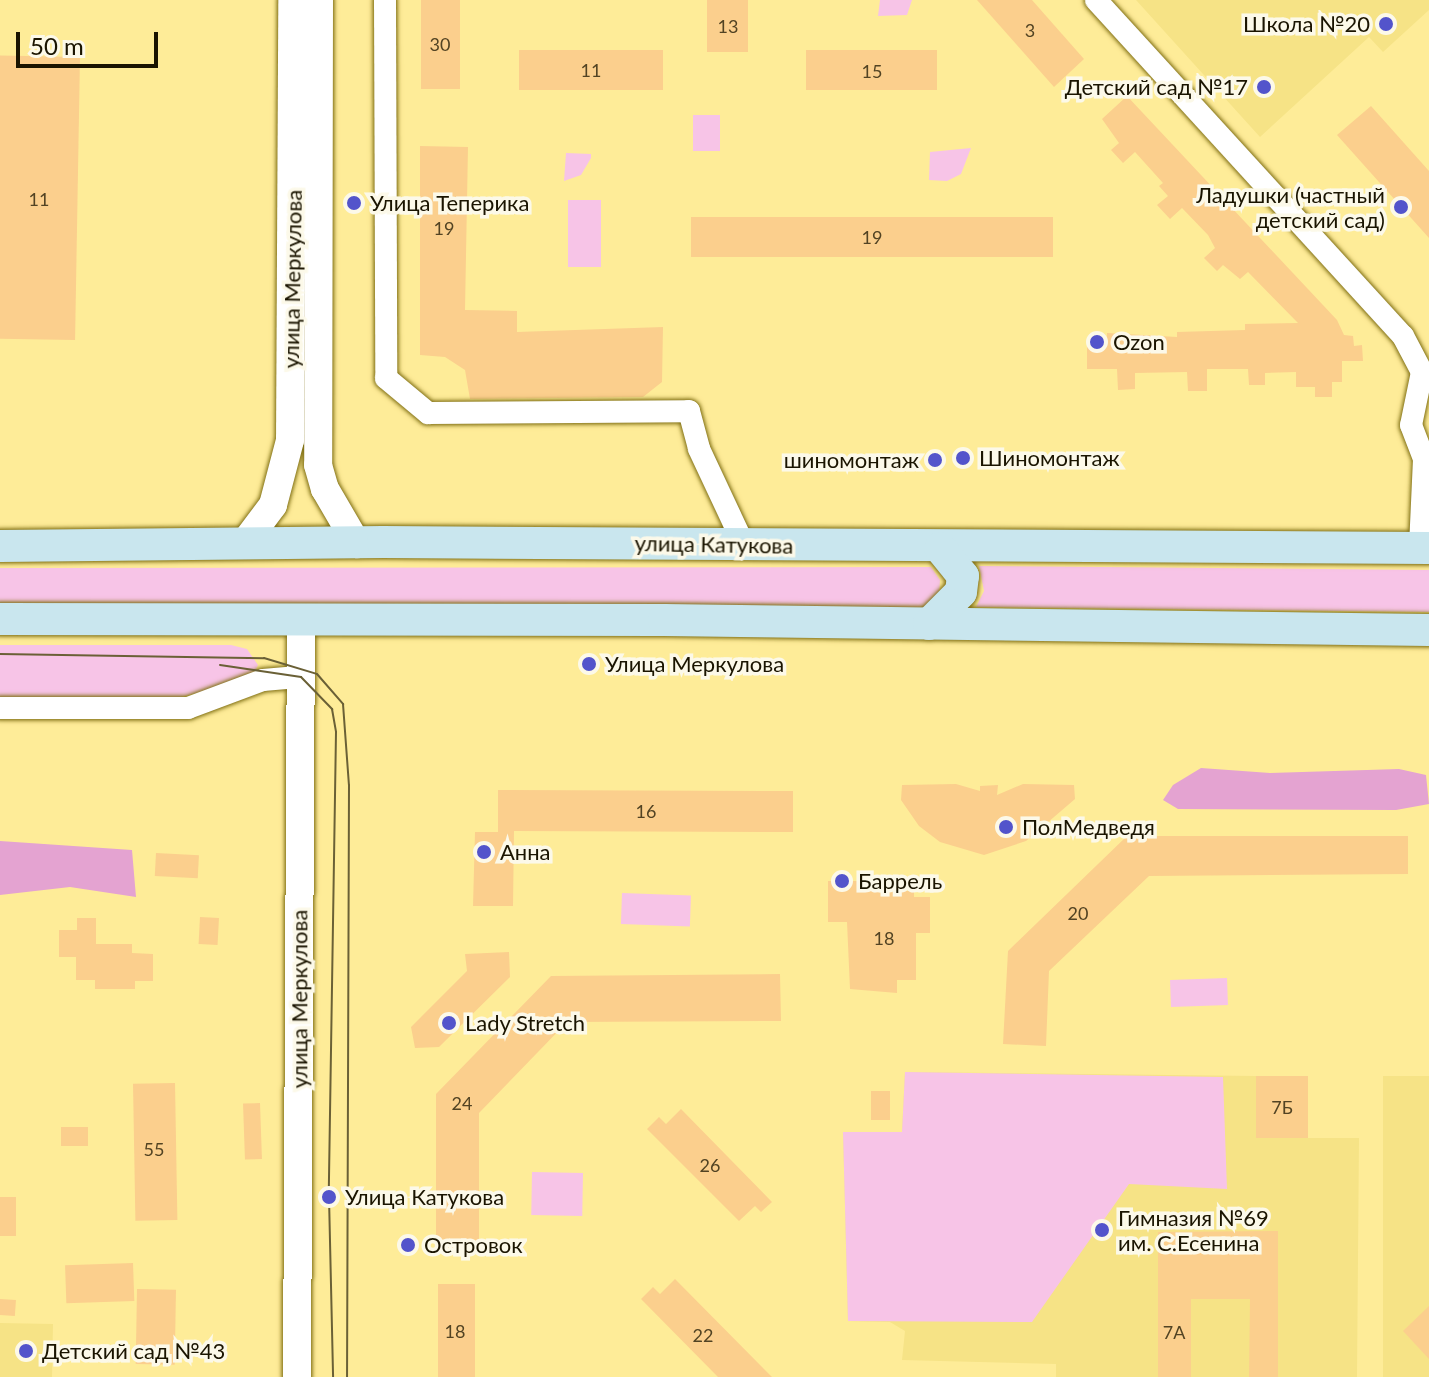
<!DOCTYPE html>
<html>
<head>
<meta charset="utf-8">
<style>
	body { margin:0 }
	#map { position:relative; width:1429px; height:1377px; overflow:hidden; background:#feec98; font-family:Lato,sans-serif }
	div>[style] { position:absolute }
	.built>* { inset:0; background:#f6e386; transform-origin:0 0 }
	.green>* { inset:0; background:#f7c4e7; transform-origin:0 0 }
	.forest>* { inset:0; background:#e4a3d1 }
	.building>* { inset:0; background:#fbcf8d; transform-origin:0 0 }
	.roads { filter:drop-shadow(0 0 2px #806f13) drop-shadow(0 0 2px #806f13) }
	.minor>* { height:22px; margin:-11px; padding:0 11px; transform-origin:11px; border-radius:11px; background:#fff }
	.tertiary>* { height:28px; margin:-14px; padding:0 14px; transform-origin:14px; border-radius:14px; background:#fff }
	.secondary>* { height:32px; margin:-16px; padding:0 16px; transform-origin:16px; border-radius:16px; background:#c9e6ee }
	.tram>* { height:2px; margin:-1px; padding:0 1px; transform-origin:1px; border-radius:1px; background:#6a6036 }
	.dots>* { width:22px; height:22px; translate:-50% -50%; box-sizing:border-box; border:4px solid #fcf9e9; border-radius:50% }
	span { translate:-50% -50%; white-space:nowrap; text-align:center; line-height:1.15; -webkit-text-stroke:7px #fcf9e9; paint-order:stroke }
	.number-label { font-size:18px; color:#524323 }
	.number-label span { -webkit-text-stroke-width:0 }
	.poi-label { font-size:22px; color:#1a1400 }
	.right { translate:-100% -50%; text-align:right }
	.left { translate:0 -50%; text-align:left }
	.street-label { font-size:22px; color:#1a1400 }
	.scale { position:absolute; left:16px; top:32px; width:142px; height:36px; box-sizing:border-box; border:4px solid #1a1400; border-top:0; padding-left:10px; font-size:24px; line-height:28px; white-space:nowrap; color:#1a1400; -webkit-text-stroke:6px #fcf9e9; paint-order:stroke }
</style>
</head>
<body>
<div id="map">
	<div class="built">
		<i style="clip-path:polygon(1136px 0,1429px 0,1429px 10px,1383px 52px,1369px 37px,1260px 137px)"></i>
		<i style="clip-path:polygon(905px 1072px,1256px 1076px,1257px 1138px,1359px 1138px,1357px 1377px,1056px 1377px,1056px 1364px,902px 1360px,905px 1331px,890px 1322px,848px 1321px,843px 1132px,902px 1132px)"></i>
		<i style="left:1383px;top:1076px;width:46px;height:301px"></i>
		<i style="left:0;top:1323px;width:53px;height:54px;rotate:1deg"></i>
	</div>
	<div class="green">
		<i style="clip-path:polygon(880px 0,912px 0,907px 15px,878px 16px)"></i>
		<i style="left:720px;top:115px;width:36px;height:27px;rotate:90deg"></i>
		<i style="clip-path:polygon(971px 148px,961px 174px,947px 181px,929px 180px,930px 152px)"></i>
		<i style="clip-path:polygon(566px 153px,591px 154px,591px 158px,581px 175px,564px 181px)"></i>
		<i style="left:568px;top:200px;width:33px;height:67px"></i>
		<i style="clip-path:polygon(979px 566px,1429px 570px,1429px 612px,976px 607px,984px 591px)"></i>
		<i style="clip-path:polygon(931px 567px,940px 580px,939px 595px,927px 608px,0 604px,0 568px)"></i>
		<i style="clip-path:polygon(0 645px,231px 645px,247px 649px,258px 665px,251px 679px,173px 699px,0 698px)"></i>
		<i style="left:622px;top:893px;width:69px;height:31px;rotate:2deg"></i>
		<i style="left:1227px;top:978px;width:27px;height:57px;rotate:88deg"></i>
		<i style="clip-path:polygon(905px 1072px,1223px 1077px,1227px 1189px,1129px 1184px,1032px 1322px,848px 1321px,843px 1132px,902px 1132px)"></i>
		<i style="left:532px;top:1172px;width:51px;height:43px;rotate:1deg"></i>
	</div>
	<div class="forest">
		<i style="clip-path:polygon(1201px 768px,1270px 773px,1399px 769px,1426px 775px,1429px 804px,1396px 810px,1178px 809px,1163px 800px,1173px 785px)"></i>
		<i style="clip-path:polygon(0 841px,132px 850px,136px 897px,70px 887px,0 895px)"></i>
	</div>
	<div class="building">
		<i style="left:421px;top:0;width:39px;height:89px"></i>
		<i style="left:707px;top:0;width:41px;height:52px"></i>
		<i style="clip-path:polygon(977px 0,1032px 0,1084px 59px,1054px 87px)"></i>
		<i style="left:519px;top:50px;width:144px;height:40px"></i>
		<i style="left:806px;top:50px;width:131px;height:40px"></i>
		<i style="left:80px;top:57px;width:283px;height:80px;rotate:91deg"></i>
		<i style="clip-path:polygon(1127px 96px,1337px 320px,1344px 335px,1353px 336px,1354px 346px,1362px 345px,1363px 361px,1342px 361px,1342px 382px,1332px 382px,1332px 397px,1315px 397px,1315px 387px,1296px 387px,1296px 372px,1265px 373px,1265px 385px,1249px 385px,1248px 369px,1207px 369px,1207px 391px,1188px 391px,1187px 372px,1135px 373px,1135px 389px,1118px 390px,1117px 369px,1087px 369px,1087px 338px,1107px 338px,1107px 333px,1177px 337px,1177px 332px,1245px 330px,1245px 324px,1298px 323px,1248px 272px,1240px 279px,1223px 265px,1217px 271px,1204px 258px,1215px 248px,1208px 235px,1182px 208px,1170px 219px,1157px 205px,1168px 196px,1159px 186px,1163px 183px,1135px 152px,1123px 163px,1111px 150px,1119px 143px,1102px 119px)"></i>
		<i style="clip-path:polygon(1371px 106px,1429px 171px,1429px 238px,1337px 135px)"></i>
		<i style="clip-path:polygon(420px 146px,468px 147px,465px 310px,517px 311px,517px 332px,663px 327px,662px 382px,643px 397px,470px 399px,465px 370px,445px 357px,420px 355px)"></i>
		<i style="left:691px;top:217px;width:362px;height:40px"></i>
		<i style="clip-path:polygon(956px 784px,980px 791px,980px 786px,998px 785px,997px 795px,1023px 784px,1074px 785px,1075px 799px,1026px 841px,984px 855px,940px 842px,919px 826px,901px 800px,902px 785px)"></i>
		<i style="clip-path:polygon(498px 790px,793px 791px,793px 832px,514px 831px,513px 906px,473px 906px,475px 832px,498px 832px)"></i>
		<i style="clip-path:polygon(1127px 836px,1408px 836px,1408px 874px,1149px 876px,1049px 971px,1046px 1046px,1003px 1044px,1008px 951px)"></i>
		<i style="left:156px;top:853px;width:43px;height:23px;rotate:3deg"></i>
		<i style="clip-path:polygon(828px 881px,857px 881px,857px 891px,914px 891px,914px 897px,930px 897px,930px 933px,916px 933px,916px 980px,897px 980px,897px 993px,850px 989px,847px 922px,828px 922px)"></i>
		<i style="left:200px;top:917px;width:19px;height:27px;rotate:3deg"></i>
		<i style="clip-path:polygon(77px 918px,96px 918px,96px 944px,132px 944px,132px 953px,153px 954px,153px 981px,135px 981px,135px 989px,95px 989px,95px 980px,76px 980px,76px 957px,59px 957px,59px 930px,77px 930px)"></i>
		<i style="clip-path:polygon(509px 952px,510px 977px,439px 1047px,415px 1048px,411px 1027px,467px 971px,465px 954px)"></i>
		<i style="clip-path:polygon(780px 974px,781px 1021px,567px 1022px,479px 1113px,479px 1248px,436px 1248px,436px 1094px,551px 976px)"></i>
		<i style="left:1256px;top:1076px;width:52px;height:62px"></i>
		<i style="left:175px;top:1083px;width:137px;height:42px;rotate:89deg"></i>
		<i style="left:871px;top:1091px;width:19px;height:29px"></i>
		<i style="left:260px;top:1103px;width:56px;height:17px;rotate:88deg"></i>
		<i style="clip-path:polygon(681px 1109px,772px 1202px,761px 1212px,755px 1206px,739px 1221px,647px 1129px,659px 1117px,666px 1124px)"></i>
		<i style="left:61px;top:1127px;width:27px;height:19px"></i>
		<i style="left:0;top:1197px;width:16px;height:39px"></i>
		<i style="clip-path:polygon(1278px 1231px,1278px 1377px,1249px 1377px,1250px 1299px,1191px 1299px,1191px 1377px,1158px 1377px,1158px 1232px)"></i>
		<i style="left:133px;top:1263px;width:38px;height:68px;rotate:88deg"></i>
		<i style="clip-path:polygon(675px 1279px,772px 1377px,718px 1377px,641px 1299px,653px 1287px,660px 1294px)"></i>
		<i style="left:438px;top:1284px;width:37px;height:93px"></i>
		<i style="left:137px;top:1289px;width:39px;height:75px;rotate:1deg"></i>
		<i style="left:0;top:1299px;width:16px;height:16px;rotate:4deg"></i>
		<i style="clip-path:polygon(1429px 1306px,1429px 1359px,1403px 1331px)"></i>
	</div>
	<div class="roads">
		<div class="minor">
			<i style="left:385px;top:0;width:378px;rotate:89.8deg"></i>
			<i style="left:386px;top:378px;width:55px;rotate:39.8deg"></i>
			<i style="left:428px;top:413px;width:261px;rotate:-0.4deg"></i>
			<i style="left:689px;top:411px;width:39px;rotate:75deg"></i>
			<i style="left:699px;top:449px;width:104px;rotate:64.9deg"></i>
			<i style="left:1096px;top:0;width:455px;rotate:47.6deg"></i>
			<i style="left:1403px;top:336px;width:41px;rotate:62.2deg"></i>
			<i style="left:1422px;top:372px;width:54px;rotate:101.7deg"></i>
			<i style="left:1411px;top:425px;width:36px;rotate:69deg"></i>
			<i style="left:1424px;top:459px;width:89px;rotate:92.6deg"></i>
			<i style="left:0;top:708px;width:188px"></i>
			<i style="left:188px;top:708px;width:80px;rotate:-20.5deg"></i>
			<i style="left:263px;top:680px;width:38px;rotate:-5deg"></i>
		</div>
		<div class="tertiary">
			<i style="left:319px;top:0;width:465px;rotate:90.1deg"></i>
			<i style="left:318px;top:465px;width:25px;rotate:74deg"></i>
			<i style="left:325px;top:489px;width:64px;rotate:59.8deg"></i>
			<i style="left:243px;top:545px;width:50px;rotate:-53.1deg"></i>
			<i style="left:273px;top:505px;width:67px;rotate:-75.3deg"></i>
			<i style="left:290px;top:440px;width:440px;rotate:-89.7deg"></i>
			<i style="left:297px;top:1377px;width:756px;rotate:-89.7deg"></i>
		</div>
		<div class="secondary">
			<i style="left:0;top:546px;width:383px;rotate:-0.6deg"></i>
			<i style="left:383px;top:542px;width:1046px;rotate:0.33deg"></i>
			<i style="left:0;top:619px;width:664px;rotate:0.09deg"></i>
			<i style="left:664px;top:620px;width:765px;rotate:0.75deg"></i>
			<i style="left:929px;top:624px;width:45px;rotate:-45deg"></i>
			<i style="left:961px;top:592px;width:16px;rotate:-83deg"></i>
			<i style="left:963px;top:576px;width:36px;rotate:-129deg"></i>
		</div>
	</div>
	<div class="tram">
		<i style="left:0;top:654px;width:264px;rotate:0.9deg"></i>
		<i style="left:264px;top:658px;width:55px;rotate:16.8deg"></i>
		<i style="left:317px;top:674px;width:40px;rotate:49deg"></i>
		<i style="left:343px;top:704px;width:81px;rotate:85.8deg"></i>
		<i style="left:349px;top:785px;width:592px;rotate:90.19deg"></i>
		<i style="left:220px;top:665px;width:82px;rotate:8.4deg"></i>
		<i style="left:301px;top:677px;width:45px;rotate:45.9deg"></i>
		<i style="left:332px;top:709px;width:23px;rotate:80deg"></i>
		<i style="left:336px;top:732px;width:465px;rotate:90.9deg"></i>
		<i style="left:329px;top:1197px;width:180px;rotate:88.7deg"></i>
	</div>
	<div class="dots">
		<i style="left:1386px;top:24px;background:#5354cb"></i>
		<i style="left:1264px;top:87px;background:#5354cb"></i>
		<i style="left:354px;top:203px;background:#5354cb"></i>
		<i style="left:1401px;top:207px;background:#5354cb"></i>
		<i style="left:1097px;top:342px;background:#5354cb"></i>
		<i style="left:963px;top:458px;background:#5354cb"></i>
		<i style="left:935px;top:460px;background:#5354cb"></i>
		<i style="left:589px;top:664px;background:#5354cb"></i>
		<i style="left:1006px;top:827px;background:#5354cb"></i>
		<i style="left:484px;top:852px;background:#5354cb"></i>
		<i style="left:842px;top:881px;background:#5354cb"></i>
		<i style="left:449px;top:1023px;background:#5354cb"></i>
		<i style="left:329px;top:1197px;background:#5354cb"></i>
		<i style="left:1102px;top:1230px;background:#5354cb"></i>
		<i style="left:408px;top:1245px;background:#5354cb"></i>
		<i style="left:26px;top:1351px;background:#5354cb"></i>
	</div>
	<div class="number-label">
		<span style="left:728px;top:26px">13</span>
		<span style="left:1030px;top:30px">3</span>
		<span style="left:440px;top:44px">30</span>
		<span style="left:591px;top:70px">11</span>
		<span style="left:872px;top:71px">15</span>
		<span style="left:39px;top:199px">11</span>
		<span style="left:444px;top:228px">19</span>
		<span style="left:872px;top:237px">19</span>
		<span style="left:646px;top:811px">16</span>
		<span style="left:1078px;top:913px">20</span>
		<span style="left:884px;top:938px">18</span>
		<span style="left:462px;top:1103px">24</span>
		<span style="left:1282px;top:1107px">7Б</span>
		<span style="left:154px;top:1149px">55</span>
		<span style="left:710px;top:1165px">26</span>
		<span style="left:455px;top:1331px">18</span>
		<span style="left:1174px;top:1332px">7А</span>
		<span style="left:703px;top:1335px">22</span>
	</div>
	<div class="poi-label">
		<span class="right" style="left:1370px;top:24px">Школа №20</span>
		<span class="right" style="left:1248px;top:87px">Детский сад №17</span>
		<span class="right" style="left:1385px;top:207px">Ладушки (частный<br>детский сад)</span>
		<span class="left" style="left:370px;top:203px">Улица Теперика</span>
		<span class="left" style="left:1113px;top:342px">Ozon</span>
		<span class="left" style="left:979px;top:458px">Шиномонтаж</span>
		<span class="right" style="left:919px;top:460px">шиномонтаж</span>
		<span class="left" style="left:605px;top:664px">Улица Меркулова</span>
		<span class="left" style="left:1022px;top:827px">ПолМедведя</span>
		<span class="left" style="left:500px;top:852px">Анна</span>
		<span class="left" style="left:858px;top:881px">Баррель</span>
		<span class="left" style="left:465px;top:1023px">Lady Stretch</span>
		<span class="left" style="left:345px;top:1197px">Улица Катукова</span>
		<span class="left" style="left:1118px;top:1230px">Гимназия №69<br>им. С.Есенина</span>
		<span class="left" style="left:424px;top:1245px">Островок</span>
		<span class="left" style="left:42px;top:1351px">Детский сад №43</span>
	</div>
	<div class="street-label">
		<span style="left:292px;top:279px;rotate:-89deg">улица Меркулова</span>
		<span style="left:714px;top:544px;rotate:1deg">улица Катукова</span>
		<span style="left:299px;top:999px;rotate:-90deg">улица Меркулова</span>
	</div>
	<div class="scale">50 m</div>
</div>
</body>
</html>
